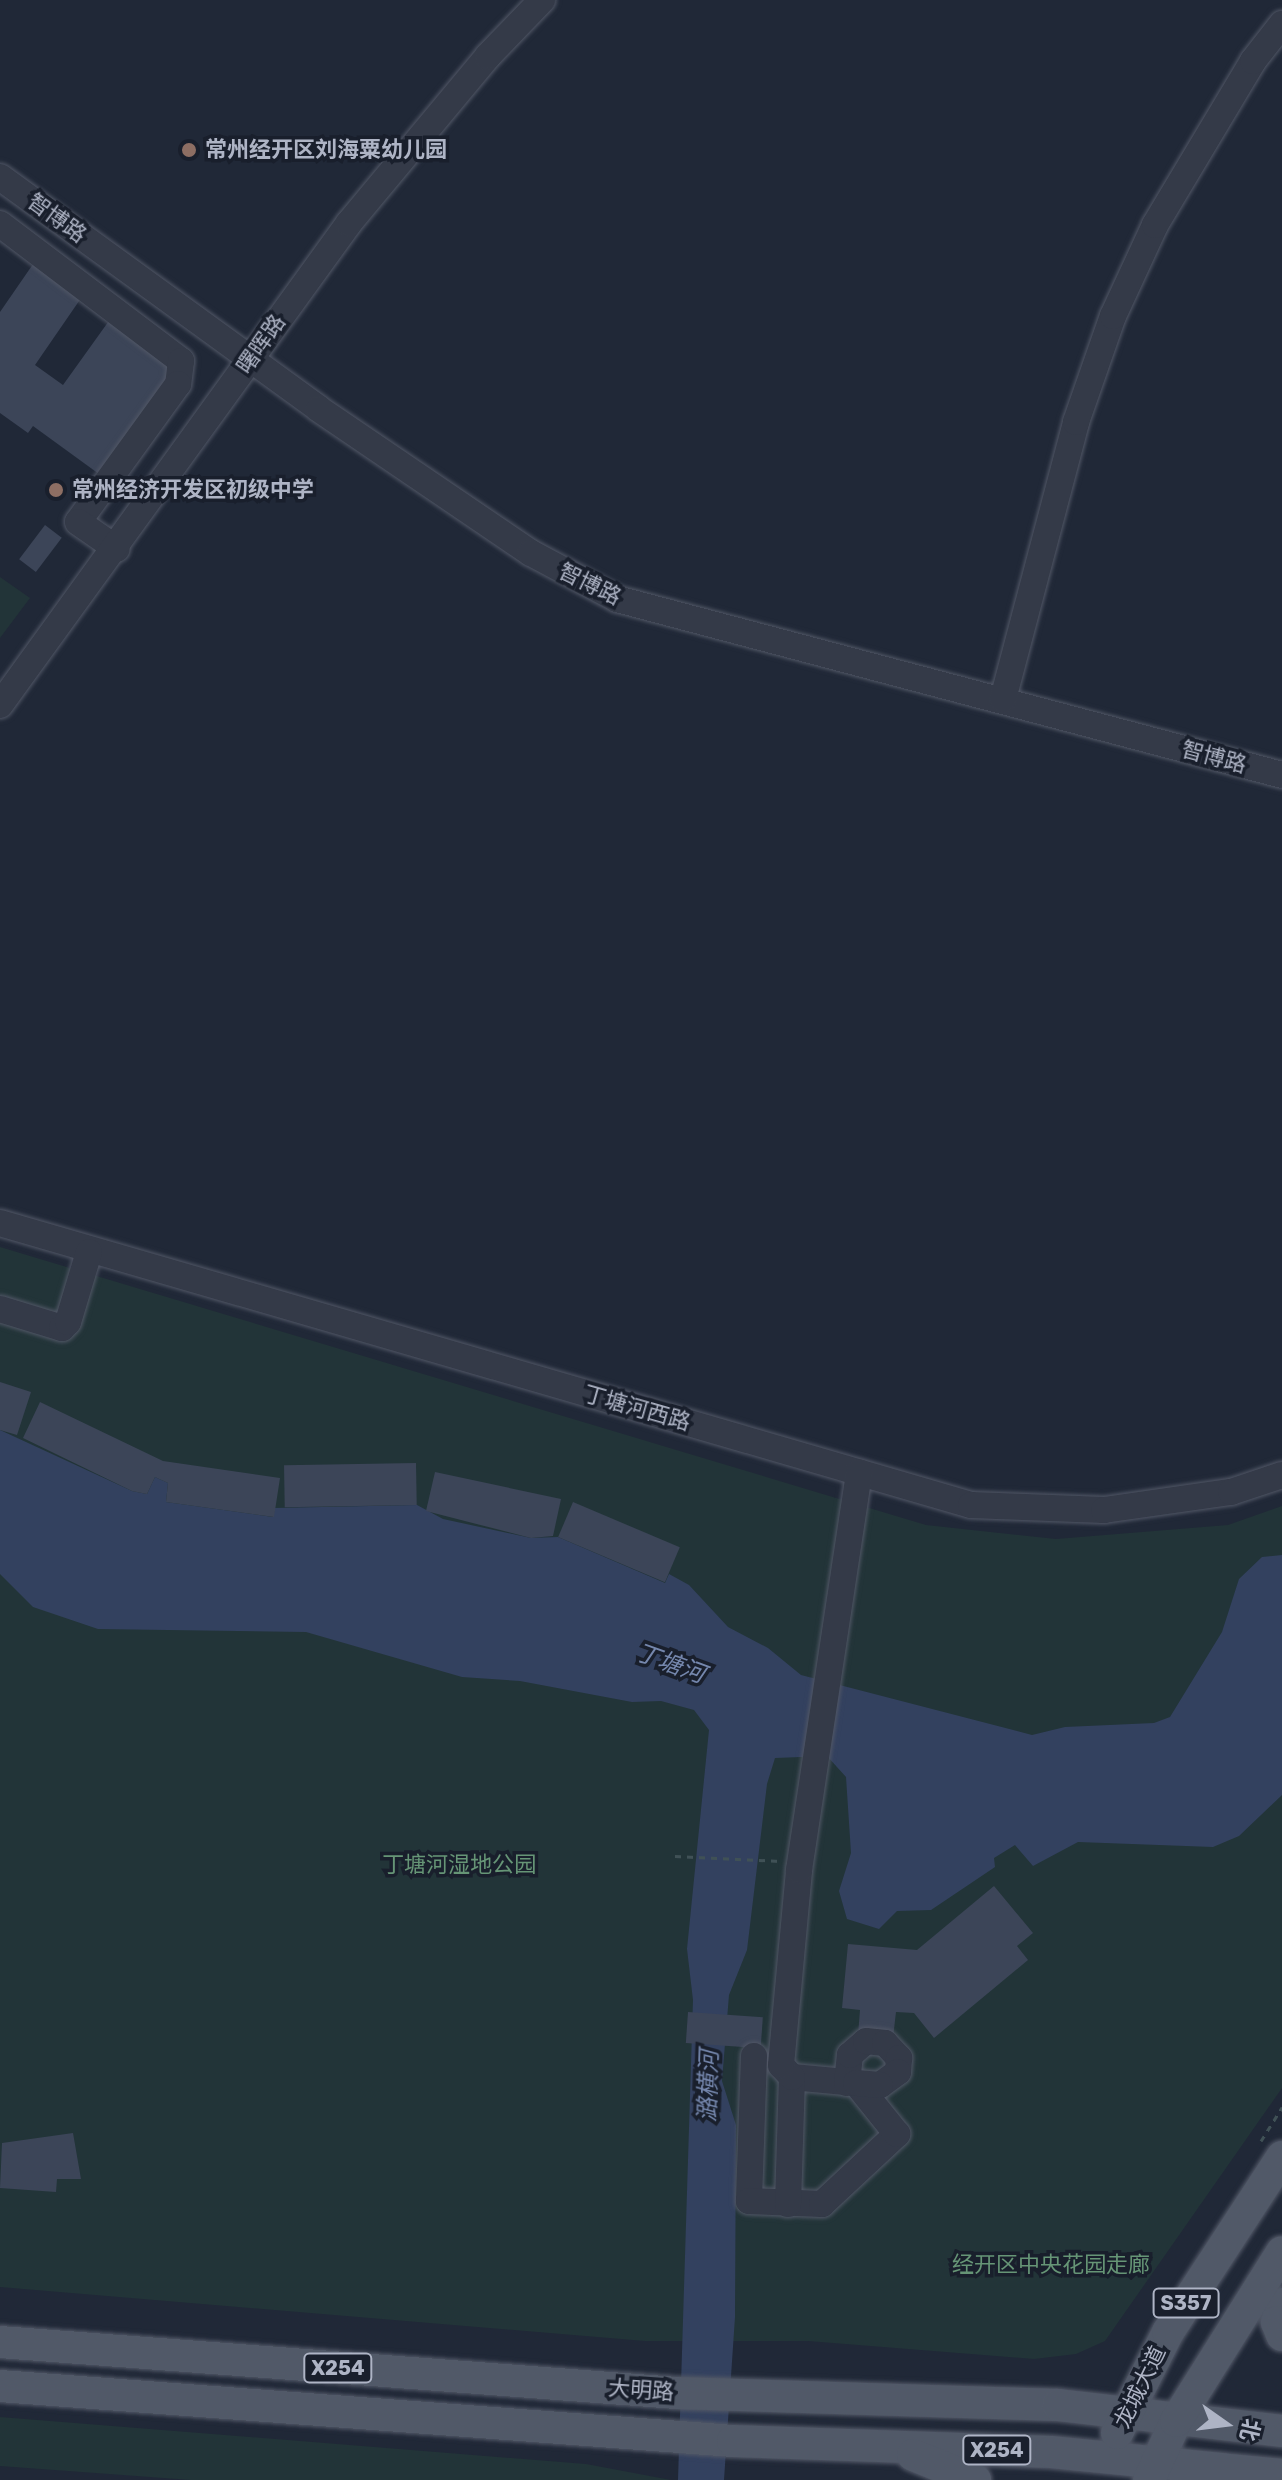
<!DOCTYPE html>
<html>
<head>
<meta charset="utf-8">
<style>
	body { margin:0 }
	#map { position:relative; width:1282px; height:2480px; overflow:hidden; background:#202837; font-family:Rubik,"Noto Sans SC",sans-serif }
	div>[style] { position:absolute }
	.green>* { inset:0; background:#223438 }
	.water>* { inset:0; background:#33415f }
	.building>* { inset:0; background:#3c4558; transform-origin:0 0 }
	.path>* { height:3px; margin-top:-1.5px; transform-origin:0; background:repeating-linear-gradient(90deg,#405156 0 6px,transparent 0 12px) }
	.roads { filter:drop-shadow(0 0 2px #515766) drop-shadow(0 0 2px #515766) }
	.minor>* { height:26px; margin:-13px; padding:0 13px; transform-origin:13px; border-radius:13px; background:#343a48 }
	.major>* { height:32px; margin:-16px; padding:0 16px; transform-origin:16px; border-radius:16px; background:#515968 }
	.dots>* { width:22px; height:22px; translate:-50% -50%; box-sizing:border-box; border:4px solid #191f2c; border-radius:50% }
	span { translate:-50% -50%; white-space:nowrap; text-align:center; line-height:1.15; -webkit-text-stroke:7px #191f2c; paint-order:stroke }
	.shield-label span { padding:2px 6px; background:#191f2c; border:2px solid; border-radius:6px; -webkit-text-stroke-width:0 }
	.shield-label { font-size:20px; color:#aeb4c5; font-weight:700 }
	.poi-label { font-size:22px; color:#aeb4c5; font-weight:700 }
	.left { translate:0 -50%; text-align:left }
	.street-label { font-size:22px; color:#aeb4c5 }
	.park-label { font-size:22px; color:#669576 }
	.water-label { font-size:24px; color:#7587ad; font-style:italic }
	.north { position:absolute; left:1186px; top:2384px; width:80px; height:80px; -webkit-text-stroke:6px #191f2c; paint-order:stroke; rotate:104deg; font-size:22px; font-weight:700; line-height:32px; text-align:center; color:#aeb4c5 }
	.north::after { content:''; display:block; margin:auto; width:28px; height:36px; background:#aeb4c5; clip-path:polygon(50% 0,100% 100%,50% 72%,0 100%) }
</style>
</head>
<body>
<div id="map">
	<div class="green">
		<i style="clip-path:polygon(0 577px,30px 598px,0 638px)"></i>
		<i style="clip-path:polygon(0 1247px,926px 1525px,1056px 1539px,1228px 1525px,1282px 1506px,1282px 2088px,1105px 2341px,1076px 2354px,1034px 2359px,808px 2341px,645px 2341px,0 2287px)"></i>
		<i style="clip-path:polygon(0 2417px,586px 2464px,671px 2480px,191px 2480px,0 2466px)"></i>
	</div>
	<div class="water">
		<i style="clip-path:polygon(0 1430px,132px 1491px,147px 1494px,155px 1477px,168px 1483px,166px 1502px,273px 1517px,275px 1508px,417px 1505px,443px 1519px,531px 1538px,558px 1537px,665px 1583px,669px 1574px,689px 1585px,728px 1627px,768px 1648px,801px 1675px,1032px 1735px,1065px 1727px,1154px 1723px,1170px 1717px,1222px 1632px,1239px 1579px,1262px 1557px,1282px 1555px,1282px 1795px,1239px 1836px,1213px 1847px,1078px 1842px,1033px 1866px,1015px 1845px,994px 1858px,995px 1867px,931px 1910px,897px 1911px,879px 1929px,847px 1919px,839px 1891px,851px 1853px,846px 1777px,827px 1756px,775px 1758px,767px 1784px,747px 1950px,729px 1995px,722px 2081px,736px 2125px,735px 2317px,724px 2480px,678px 2480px,693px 2000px,687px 1949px,709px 1730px,694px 1710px,661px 1701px,632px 1702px,520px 1681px,462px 1677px,306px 1632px,98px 1629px,33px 1607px,0 1574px)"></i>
	</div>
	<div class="building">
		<i style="clip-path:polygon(40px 254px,88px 288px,35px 365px,63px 385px,111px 318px,177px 366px,99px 474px,33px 426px,28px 433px,0 413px,0 312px)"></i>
		<i style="left:45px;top:525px;width:21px;height:43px;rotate:37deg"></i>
		<i style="clip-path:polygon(0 1382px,31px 1392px,17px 1435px,0 1430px)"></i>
		<i style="clip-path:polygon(40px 1402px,163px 1461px,280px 1478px,274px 1517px,166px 1502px,168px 1483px,155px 1477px,147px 1494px,132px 1491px,23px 1438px)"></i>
		<i style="left:416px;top:1463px;width:42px;height:132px;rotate:89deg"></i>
		<i style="clip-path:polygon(435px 1472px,561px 1499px,553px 1536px,531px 1538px,426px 1511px)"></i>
		<i style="left:573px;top:1502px;width:116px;height:38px;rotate:23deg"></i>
		<i style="clip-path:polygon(994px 1886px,1033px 1933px,1017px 1946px,1028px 1960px,934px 2038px,914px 2013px,896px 2012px,893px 2038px,858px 2035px,860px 2010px,842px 2008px,848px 1944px,917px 1950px)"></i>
		<i style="left:688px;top:2012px;width:75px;height:31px;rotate:4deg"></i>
		<i style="clip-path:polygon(73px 2133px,81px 2179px,57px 2179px,56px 2192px,0 2188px,2px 2143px)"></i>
	</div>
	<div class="path">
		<i style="left:675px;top:1856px;width:105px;rotate:2.7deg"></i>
		<i style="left:1261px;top:2141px;width:40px;rotate:-58deg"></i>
	</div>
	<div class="roads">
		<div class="minor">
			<i style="left:0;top:177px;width:394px;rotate:36deg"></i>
			<i style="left:319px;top:409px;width:256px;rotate:34.2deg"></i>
			<i style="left:531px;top:553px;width:98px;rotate:28.1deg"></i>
			<i style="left:617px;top:599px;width:688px;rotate:14.82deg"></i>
			<i style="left:0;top:224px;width:227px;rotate:37.1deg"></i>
			<i style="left:181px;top:361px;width:23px;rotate:97deg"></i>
			<i style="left:178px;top:384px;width:170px;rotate:125.9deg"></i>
			<i style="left:78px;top:522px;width:47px;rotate:34.7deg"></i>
			<i style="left:1003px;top:699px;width:286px;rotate:-75.2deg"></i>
			<i style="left:1076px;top:422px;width:112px;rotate:-70.8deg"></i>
			<i style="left:1113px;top:316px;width:100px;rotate:-65.2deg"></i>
			<i style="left:1155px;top:225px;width:191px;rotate:-59.1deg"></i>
			<i style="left:1253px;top:61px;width:47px;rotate:-51.9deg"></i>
			<i style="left:0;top:705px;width:595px;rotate:-54.09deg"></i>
			<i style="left:349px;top:223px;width:217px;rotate:-50.2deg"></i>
			<i style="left:488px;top:56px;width:78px;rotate:-46deg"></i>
			<i style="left:0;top:1223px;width:1011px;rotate:16.19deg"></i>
			<i style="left:971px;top:1505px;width:133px;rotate:2.2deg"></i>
			<i style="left:1104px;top:1510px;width:128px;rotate:-8.1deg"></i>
			<i style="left:1231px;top:1492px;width:54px;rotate:-18.4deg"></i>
			<i style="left:0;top:1309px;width:65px;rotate:17deg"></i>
			<i style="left:62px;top:1328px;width:8px;rotate:-45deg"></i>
			<i style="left:68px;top:1322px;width:73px;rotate:-73.3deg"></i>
			<i style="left:754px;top:2056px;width:145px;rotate:92deg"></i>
			<i style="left:749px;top:2201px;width:73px;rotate:2.4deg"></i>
			<i style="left:822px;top:2204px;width:103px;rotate:-43deg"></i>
			<i style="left:897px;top:2134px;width:65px;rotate:-128.8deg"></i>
			<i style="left:856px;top:2083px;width:64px;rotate:-174.6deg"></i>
			<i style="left:847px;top:2083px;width:28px;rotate:-84deg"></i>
			<i style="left:850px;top:2055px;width:21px;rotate:-41deg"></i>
			<i style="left:866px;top:2041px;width:19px;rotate:6deg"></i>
			<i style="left:885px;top:2043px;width:21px;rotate:47deg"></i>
			<i style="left:899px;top:2058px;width:14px;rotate:94deg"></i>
			<i style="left:898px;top:2072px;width:22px;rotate:144deg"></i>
			<i style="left:880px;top:2085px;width:24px;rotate:-175deg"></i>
			<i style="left:788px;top:2204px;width:127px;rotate:-88.2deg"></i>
			<i style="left:792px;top:2077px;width:16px;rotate:-133deg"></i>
			<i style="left:781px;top:2065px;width:196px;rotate:-84.7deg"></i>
			<i style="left:799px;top:1870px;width:402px;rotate:-81.4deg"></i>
		</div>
		<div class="major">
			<i style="left:1282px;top:2304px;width:19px;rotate:106deg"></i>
			<i style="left:1277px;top:2322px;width:14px;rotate:69deg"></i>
			<i style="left:0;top:2342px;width:678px;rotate:4.31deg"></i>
			<i style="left:676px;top:2393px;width:382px;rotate:1.8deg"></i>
			<i style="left:1058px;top:2405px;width:226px;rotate:6.6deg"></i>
			<i style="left:0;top:2386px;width:735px;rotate:4.29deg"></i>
			<i style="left:733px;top:2441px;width:318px;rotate:2deg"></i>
			<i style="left:1051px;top:2452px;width:232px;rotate:5.7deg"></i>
			<i style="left:1117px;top:2433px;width:113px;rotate:-63.2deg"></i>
			<i style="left:1168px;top:2332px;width:209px;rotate:-56.9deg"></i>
			<i style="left:913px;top:2455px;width:67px;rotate:22deg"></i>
			<i style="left:1149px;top:2480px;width:65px;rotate:-65.4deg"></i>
			<i style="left:1176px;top:2421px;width:199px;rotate:-57.9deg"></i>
		</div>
	</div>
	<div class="dots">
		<i style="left:189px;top:150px;background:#8d6e63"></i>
		<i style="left:56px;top:490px;background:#8d6e63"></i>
	</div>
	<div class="shield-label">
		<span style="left:1186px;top:2303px">S357</span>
		<span style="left:338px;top:2368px">X254</span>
		<span style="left:997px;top:2450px">X254</span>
	</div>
	<div class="poi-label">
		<span class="left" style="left:205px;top:150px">常州经开区刘海粟幼儿园</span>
		<span class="left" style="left:72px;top:490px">常州经济开发区初级中学</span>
	</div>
	<div class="street-label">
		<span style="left:57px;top:218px;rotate:36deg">智博路</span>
		<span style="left:261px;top:344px;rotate:-55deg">曙晖路</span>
		<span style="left:590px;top:584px;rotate:26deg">智博路</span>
		<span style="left:1214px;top:757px;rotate:15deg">智博路</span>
		<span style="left:637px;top:1408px;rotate:16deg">丁塘河西路</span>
		<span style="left:1140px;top:2387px;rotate:-64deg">龙城大道</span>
		<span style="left:641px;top:2390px;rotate:4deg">大明路</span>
	</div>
	<div class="park-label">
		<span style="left:459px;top:1865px">丁塘河湿地公园</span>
		<span style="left:1051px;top:2265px">经开区中央花园走廊</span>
	</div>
	<div class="water-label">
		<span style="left:670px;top:1664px;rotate:20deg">丁塘河</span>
		<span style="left:709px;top:2086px;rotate:-88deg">潞横河</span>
	</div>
	<div class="north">北</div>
</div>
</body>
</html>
